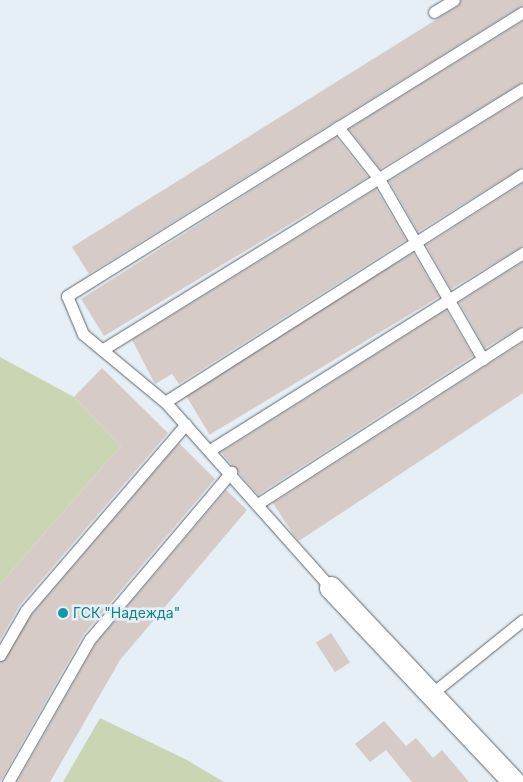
<!DOCTYPE html>
<html>
<head>
<meta charset="utf-8">
<style>
	body { margin:0 }
	#map { position:relative; width:523px; height:782px; overflow:hidden; background:#e6eff6; font-family:Inter,sans-serif }
	div>[style] { position:absolute }
	.green>* { inset:0; background:#cad6b3 }
	.building>* { inset:0; background:#d7cbc7; transform-origin:0 0 }
	.roads { filter:drop-shadow(0 0 1px #5f666d) drop-shadow(0 0 1px #5f666d) }
	.service>* { height:11px; margin:-5.5px; padding:0 5.5px; transform-origin:5.5px; border-radius:5.5px; background:#fff }
	.minor>* { height:22px; margin:-11px; padding:0 11px; transform-origin:11px; border-radius:11px; background:#fff }
	.dots>* { width:14px; height:14px; translate:-50% -50%; box-sizing:border-box; border:2px solid #e6eff6; border-radius:50% }
	span { translate:-50% -50%; white-space:nowrap; text-align:center; line-height:1.15; -webkit-text-stroke:5px #e6eff6; paint-order:stroke }
	.culture-label { font-size:14px; color:#0d838f }
	.left { translate:0 -50%; text-align:left }
</style>
</head>
<body>
<div id="map">
	<div class="green">
		<i style="clip-path:polygon(0 357px,74px 397px,121px 446px,0 584px)"></i>
		<i style="clip-path:polygon(100px 718px,187px 760px,224px 782px,63px 782px)"></i>
	</div>
	<div class="building">
		<i style="clip-path:polygon(461px 0,523px 0,523px 5px,89px 274px,72px 247px,458px 6px)"></i>
		<i style="clip-path:polygon(523px 21px,523px 82px,380px 169px,349px 129px)"></i>
		<i style="clip-path:polygon(523px 98px,523px 167px,418px 232px,389px 181px)"></i>
		<i style="clip-path:polygon(336px 137px,368px 177px,104px 336px,81px 299px)"></i>
		<i style="clip-path:polygon(523px 183px,523px 246px,451px 289px,426px 245px)"></i>
		<i style="clip-path:polygon(376px 189px,406px 240px,179px 384px,172px 374px,155px 384px,132px 340px)"></i>
		<i style="left:413px;top:253px;width:51px;height:268px;rotate:59deg"></i>
		<i style="clip-path:polygon(523px 262px,523px 326px,485px 348px,459px 302px)"></i>
		<i style="clip-path:polygon(446px 310px,473px 356px,258px 495px,224px 456px,221px 452px)"></i>
		<i style="clip-path:polygon(523px 342px,523px 393px,299px 541px,293px 534px,273px 503px)"></i>
		<i style="clip-path:polygon(102px 368px,168px 433px,20px 605px,0 640px,0 584px,121px 446px,74px 397px)"></i>
		<i style="clip-path:polygon(179px 443px,215px 479px,84px 634px,0 782px,0 662px,32px 614px)"></i>
		<i style="clip-path:polygon(226px 490px,247px 510px,120px 660px,50px 782px,17px 782px,96px 643px)"></i>
		<i style="left:331px;top:633px;width:35px;height:18px;rotate:57deg"></i>
		<i style="clip-path:polygon(384px 721px,406px 746px,416px 738px,433px 758px,442px 750px,469px 782px,412px 782px,386px 750px,370px 762px,355px 744px)"></i>
	</div>
	<div class="roads">
		<div class="service">
			<i style="left:434px;top:12px;width:23px;rotate:-31deg"></i>
			<i style="left:338px;top:127px;width:66px;rotate:51.7deg"></i>
			<i style="left:379px;top:179px;width:208px;rotate:60deg"></i>
			<i style="left:105px;top:348px;width:492px;rotate:-31.8deg"></i>
			<i style="left:165px;top:402px;width:424px;rotate:-32.5deg"></i>
			<i style="left:210px;top:450px;width:370px;rotate:-32.2deg"></i>
			<i style="left:259px;top:503px;width:314px;rotate:-32.8deg"></i>
			<i style="left:331px;top:588px;width:249px;rotate:-131.7deg"></i>
			<i style="left:165px;top:402px;width:107px;rotate:-140.3deg"></i>
			<i style="left:83px;top:334px;width:41px;rotate:-112.8deg"></i>
			<i style="left:67px;top:296px;width:537px;rotate:-31.91deg"></i>
			<i style="left:0;top:655px;width:52px;rotate:-60deg"></i>
			<i style="left:26px;top:610px;width:245px;rotate:-49.3deg"></i>
			<i style="left:430px;top:695px;width:119px;rotate:-38.9deg"></i>
			<i style="left:8px;top:782px;width:165px;rotate:-60.2deg"></i>
			<i style="left:90px;top:639px;width:219px;rotate:-49.8deg"></i>
		</div>
		<div class="minor">
			<i style="left:331px;top:588px;width:267px;rotate:46.7deg"></i>
		</div>
	</div>
	<div class="dots">
		<i style="left:63px;top:613px;background:#0f9aa8"></i>
	</div>
	<div class="culture-label">
		<span class="left" style="left:73px;top:613px">ГСК "Надежда"</span>
	</div>
</div>
</body>
</html>
